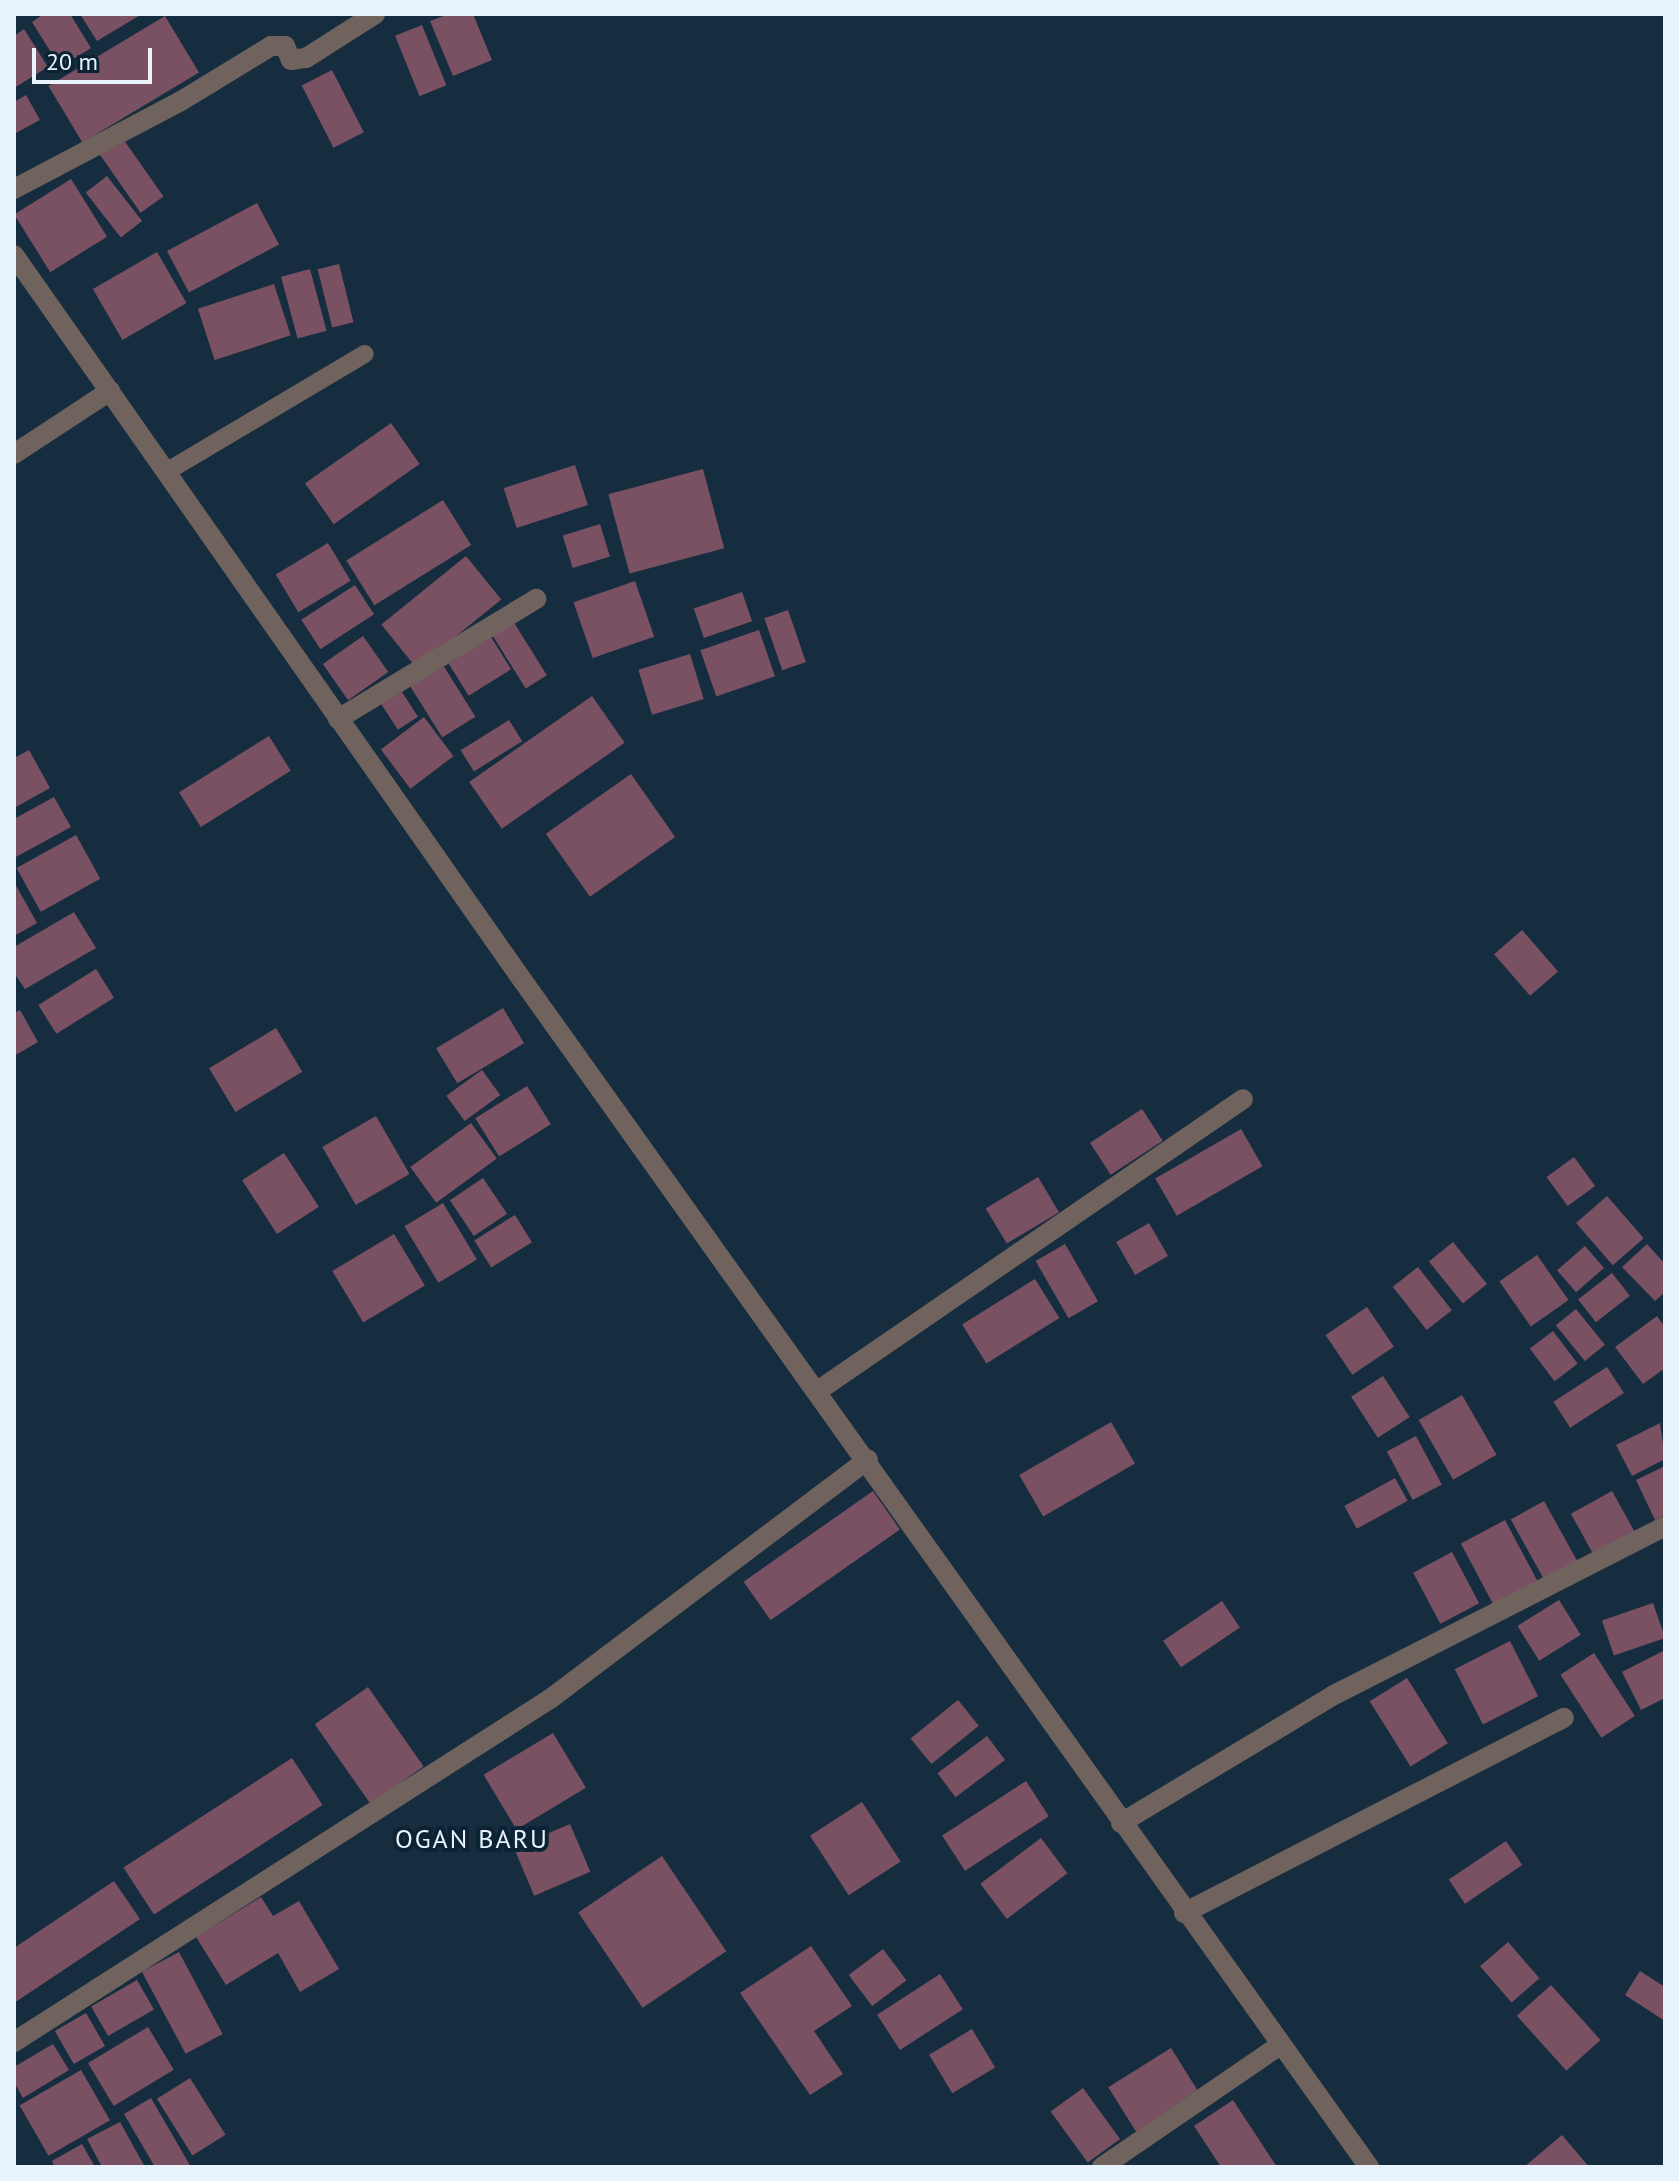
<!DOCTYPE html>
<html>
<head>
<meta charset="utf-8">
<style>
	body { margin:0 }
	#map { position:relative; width:1679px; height:2181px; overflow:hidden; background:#162d3f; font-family:"PT Sans",sans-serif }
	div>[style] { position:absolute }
	.building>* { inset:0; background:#7a5162; transform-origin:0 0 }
	.service>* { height:18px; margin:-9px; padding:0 9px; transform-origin:9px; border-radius:9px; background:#70625d }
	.minor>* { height:20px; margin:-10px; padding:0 10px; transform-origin:10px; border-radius:10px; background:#70625d }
	.tertiary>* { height:20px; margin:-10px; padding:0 10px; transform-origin:10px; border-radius:10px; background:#70625d }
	span { translate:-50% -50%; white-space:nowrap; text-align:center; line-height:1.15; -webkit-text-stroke:8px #0c2335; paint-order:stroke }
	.quarter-label { font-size:26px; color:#e8f3fd; letter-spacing:2px }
	.frame { position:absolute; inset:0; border:16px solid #e8f3fd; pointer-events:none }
	.scale { position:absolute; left:32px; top:48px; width:120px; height:36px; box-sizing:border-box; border:4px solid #e8f3fd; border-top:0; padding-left:10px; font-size:24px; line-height:28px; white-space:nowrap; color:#e8f3fd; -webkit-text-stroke:6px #0c2335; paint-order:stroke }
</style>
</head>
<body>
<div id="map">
	<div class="building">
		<i style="clip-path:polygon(44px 14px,70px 14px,91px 48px,60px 67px,32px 22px)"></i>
		<i style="clip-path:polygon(80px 14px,142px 14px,97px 41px)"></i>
		<i style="clip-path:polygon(449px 14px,473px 14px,492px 60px,453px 76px,430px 21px)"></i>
		<i style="left:165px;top:16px;width:66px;height:136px;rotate:59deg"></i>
		<i style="left:422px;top:25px;width:65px;height:29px;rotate:68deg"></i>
		<i style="clip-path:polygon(24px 29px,48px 67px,14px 88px,14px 36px)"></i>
		<i style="left:332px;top:70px;width:70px;height:34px;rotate:63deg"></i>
		<i style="clip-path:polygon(26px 95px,40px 120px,14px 134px,14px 102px)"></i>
		<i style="left:121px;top:136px;width:74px;height:28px;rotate:55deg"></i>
		<i style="left:107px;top:176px;width:57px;height:27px;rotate:52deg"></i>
		<i style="left:71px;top:179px;width:68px;height:67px;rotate:58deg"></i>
		<i style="left:257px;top:203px;width:47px;height:102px;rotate:62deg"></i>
		<i style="left:157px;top:252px;width:59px;height:74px;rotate:60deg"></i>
		<i style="left:339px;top:264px;width:60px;height:22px;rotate:76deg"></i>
		<i style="left:310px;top:269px;width:64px;height:30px;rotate:75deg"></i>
		<i style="left:274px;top:284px;width:54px;height:80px;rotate:72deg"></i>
		<i style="left:391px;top:423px;width:50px;height:105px;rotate:55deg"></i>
		<i style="left:575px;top:465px;width:42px;height:75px;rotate:72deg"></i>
		<i style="left:703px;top:469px;width:82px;height:98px;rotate:75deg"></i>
		<i style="left:443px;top:500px;width:53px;height:114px;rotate:58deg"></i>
		<i style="left:600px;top:524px;width:34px;height:39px;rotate:73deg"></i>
		<i style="left:328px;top:543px;width:44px;height:61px;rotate:59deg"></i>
		<i style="left:466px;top:556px;width:56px;height:109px;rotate:51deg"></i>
		<i style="left:635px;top:581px;width:59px;height:65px;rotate:71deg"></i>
		<i style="left:355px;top:585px;width:35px;height:64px;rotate:57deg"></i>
		<i style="left:742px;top:592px;width:31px;height:51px;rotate:71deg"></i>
		<i style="left:788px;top:610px;width:55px;height:25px;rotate:71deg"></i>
		<i style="left:513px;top:621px;width:64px;height:25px;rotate:58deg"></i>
		<i style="left:759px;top:630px;width:49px;height:62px;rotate:71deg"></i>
		<i style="left:363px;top:636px;width:44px;height:49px;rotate:55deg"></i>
		<i style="left:491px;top:637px;width:38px;height:50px;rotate:58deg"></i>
		<i style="left:690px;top:654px;width:47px;height:54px;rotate:73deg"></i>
		<i style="left:443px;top:665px;width:61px;height:39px;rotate:58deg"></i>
		<i style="left:400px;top:689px;width:33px;height:24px;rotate:57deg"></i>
		<i style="left:592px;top:696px;width:57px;height:150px;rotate:55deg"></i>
		<i style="left:424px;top:717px;width:49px;height:54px;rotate:53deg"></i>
		<i style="left:509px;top:720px;width:25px;height:57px;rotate:58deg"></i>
		<i style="left:269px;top:736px;width:41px;height:106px;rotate:58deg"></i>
		<i style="clip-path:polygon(29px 750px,50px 788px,14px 808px,14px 758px)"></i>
		<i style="left:631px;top:774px;width:77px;height:104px;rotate:55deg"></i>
		<i style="clip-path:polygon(54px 797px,71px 827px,14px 858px,14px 819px)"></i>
		<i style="left:76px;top:835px;width:50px;height:68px;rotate:61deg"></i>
		<i style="clip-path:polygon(14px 882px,37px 923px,14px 936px)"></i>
		<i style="clip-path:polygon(74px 912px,96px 948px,25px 989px,14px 973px,14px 947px)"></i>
		<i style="left:1522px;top:930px;width:55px;height:37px;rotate:49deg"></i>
		<i style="left:96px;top:969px;width:34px;height:68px;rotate:58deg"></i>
		<i style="left:503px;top:1008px;width:41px;height:78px;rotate:59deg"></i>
		<i style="clip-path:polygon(20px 1010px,38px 1042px,14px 1056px,14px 1013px)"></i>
		<i style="left:276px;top:1028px;width:51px;height:78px;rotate:59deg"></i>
		<i style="left:482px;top:1070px;width:31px;height:44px;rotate:54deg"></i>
		<i style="left:527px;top:1086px;width:45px;height:61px;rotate:58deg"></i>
		<i style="left:1142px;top:1109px;width:38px;height:62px;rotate:57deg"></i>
		<i style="left:376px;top:1116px;width:67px;height:62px;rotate:60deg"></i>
		<i style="left:471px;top:1123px;width:44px;height:75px;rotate:54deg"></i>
		<i style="left:1241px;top:1129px;width:43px;height:99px;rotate:60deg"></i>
		<i style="left:284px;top:1153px;width:64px;height:50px;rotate:57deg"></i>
		<i style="left:1574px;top:1157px;width:36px;height:34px;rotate:54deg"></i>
		<i style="left:1038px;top:1177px;width:41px;height:61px;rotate:59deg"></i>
		<i style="left:483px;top:1178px;width:43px;height:40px;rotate:56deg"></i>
		<i style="left:1607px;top:1196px;width:56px;height:41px;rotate:49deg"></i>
		<i style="left:443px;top:1203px;width:66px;height:45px;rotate:59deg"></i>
		<i style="left:515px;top:1215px;width:32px;height:48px;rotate:58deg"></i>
		<i style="left:1149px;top:1223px;width:38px;height:38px;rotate:60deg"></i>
		<i style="left:394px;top:1234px;width:60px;height:72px;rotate:59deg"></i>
		<i style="left:1453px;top:1242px;width:54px;height:31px;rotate:51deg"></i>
		<i style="left:1065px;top:1244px;width:66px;height:34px;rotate:60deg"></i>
		<i style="clip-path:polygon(1647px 1244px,1665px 1264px,1665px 1292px,1655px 1301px,1622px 1267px)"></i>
		<i style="left:1585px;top:1246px;width:29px;height:37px;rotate:49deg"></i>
		<i style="left:1537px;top:1255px;width:55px;height:46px;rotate:55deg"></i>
		<i style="left:1418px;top:1267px;width:55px;height:32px;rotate:52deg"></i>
		<i style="left:1612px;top:1273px;width:29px;height:43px;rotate:52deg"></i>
		<i style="left:1035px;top:1279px;width:46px;height:86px;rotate:58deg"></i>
		<i style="left:1367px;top:1307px;width:48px;height:50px;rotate:56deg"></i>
		<i style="left:1576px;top:1309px;width:46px;height:26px;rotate:51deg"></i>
		<i style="clip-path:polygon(1657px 1316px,1665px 1327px,1665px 1368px,1643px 1384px,1615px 1347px)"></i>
		<i style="left:1553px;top:1331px;width:41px;height:29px;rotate:53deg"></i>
		<i style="left:1607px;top:1367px;width:31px;height:64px;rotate:57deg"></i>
		<i style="left:1383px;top:1376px;width:49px;height:38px;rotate:57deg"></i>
		<i style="left:1462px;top:1395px;width:69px;height:50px;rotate:60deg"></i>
		<i style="left:1111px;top:1422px;width:48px;height:106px;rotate:60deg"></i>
		<i style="clip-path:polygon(1660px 1423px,1665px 1459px,1632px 1476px,1616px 1445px)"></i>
		<i style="left:1416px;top:1436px;width:55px;height:33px;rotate:62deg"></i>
		<i style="clip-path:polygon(1665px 1466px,1665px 1515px,1655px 1520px,1636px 1480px)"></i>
		<i style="left:1395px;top:1478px;width:26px;height:58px;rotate:61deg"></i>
		<i style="left:873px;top:1491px;width:47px;height:158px;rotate:55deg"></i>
		<i style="left:1612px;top:1491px;width:53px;height:47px;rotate:61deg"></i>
		<i style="left:1544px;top:1501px;width:72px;height:38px;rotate:61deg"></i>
		<i style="left:1505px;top:1520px;width:74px;height:50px;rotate:62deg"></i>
		<i style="left:1452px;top:1552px;width:58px;height:44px;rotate:62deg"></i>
		<i style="left:1559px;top:1600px;width:41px;height:49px;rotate:58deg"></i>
		<i style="left:1222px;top:1601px;width:32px;height:71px;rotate:56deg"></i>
		<i style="left:1653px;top:1603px;width:37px;height:54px;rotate:71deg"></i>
		<i style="left:1510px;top:1641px;width:62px;height:62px;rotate:63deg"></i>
		<i style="clip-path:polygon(1665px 1650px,1665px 1698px,1641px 1710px,1622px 1672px)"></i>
		<i style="left:1594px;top:1653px;width:75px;height:40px;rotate:57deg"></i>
		<i style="left:1407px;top:1678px;width:77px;height:44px;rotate:58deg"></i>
		<i style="left:368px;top:1687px;width:97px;height:65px;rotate:55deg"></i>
		<i style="left:958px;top:1700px;width:33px;height:61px;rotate:51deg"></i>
		<i style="left:553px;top:1733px;width:64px;height:81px;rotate:59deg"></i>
		<i style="left:987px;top:1736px;width:30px;height:62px;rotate:53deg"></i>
		<i style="left:292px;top:1758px;width:56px;height:201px;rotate:57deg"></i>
		<i style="left:1026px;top:1781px;width:42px;height:100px;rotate:57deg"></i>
		<i style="left:862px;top:1802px;width:71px;height:62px;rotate:57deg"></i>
		<i style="left:570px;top:1824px;width:52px;height:61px;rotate:67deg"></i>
		<i style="left:1041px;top:1838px;width:44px;height:76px;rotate:53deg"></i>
		<i style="left:1506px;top:1841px;width:29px;height:69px;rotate:56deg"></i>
		<i style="left:662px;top:1856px;width:115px;height:101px;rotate:56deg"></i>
		<i style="clip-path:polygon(114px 1881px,140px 1919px,14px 2003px,14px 1948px)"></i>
		<i style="clip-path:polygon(261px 1897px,273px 1916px,299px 1901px,339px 1969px,300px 1992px,278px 1953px,226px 1985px,196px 1937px)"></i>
		<i style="left:1508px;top:1942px;width:48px;height:37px;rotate:49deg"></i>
		<i style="clip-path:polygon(811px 1946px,852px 2006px,814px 2031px,843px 2074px,810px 2095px,740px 1993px)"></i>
		<i style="left:883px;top:1949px;width:39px;height:43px;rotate:53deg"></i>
		<i style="left:179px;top:1952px;width:93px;height:42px;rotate:62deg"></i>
		<i style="clip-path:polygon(1640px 1971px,1665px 1987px,1665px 2021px,1625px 1995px)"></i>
		<i style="left:940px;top:1974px;width:42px;height:75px;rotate:57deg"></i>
		<i style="left:137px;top:1980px;width:34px;height:53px;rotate:60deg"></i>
		<i style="left:1551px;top:1985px;width:74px;height:46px;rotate:48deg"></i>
		<i style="left:86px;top:2013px;width:38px;height:36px;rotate:60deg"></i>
		<i style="left:148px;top:2027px;width:50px;height:70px;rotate:59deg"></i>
		<i style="left:972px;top:2029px;width:45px;height:50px;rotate:59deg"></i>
		<i style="clip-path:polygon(53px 2044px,69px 2070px,23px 2098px,14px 2082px,14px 2067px)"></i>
		<i style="left:1171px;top:2048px;width:57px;height:74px;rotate:58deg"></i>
		<i style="left:81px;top:2070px;width:58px;height:71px;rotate:60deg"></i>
		<i style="left:190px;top:2078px;width:67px;height:39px;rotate:58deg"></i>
		<i style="left:1083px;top:2088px;width:63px;height:40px;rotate:54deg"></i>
		<i style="clip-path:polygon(151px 2098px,191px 2167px,155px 2167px,124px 2114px)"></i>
		<i style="clip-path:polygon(1233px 2100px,1277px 2167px,1221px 2167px,1194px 2126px)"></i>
		<i style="clip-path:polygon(120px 2122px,145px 2167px,102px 2167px,87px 2139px)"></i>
		<i style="clip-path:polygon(1562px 2135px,1589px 2167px,1524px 2167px)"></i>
		<i style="clip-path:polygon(82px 2144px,95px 2167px,55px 2167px,52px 2161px)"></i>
	</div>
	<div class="service">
		<i style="left:166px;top:472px;width:231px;rotate:-30.7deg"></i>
	</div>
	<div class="minor">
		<i style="left:14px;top:189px;width:189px;rotate:-27.8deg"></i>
		<i style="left:181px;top:101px;width:105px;rotate:-31.4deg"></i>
		<i style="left:271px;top:46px;width:14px"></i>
		<i style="left:285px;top:46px;width:15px;rotate:67deg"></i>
		<i style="left:291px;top:60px;width:15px;rotate:-8deg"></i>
		<i style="left:306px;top:58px;width:82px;rotate:-32.5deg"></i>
		<i style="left:14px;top:454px;width:115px;rotate:-33.3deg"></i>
		<i style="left:338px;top:719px;width:232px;rotate:-31.2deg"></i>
		<i style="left:819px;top:1390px;width:514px;rotate:-34.46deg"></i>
		<i style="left:1121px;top:1823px;width:246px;rotate:-31deg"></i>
		<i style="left:1332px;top:1696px;width:374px;rotate:-27deg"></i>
		<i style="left:1184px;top:1913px;width:427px;rotate:-27.2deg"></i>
		<i style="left:14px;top:2042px;width:636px;rotate:-32.62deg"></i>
		<i style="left:550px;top:1699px;width:398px;rotate:-37deg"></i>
		<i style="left:1102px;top:2167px;width:216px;rotate:-34.4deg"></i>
	</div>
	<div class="tertiary">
		<i style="left:14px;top:255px;width:887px;rotate:54.97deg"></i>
		<i style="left:523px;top:981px;width:1457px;rotate:54.5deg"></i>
	</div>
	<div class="quarter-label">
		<span style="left:472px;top:1839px">OGAN BARU</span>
	</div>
	<div class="frame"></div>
	<div class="scale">20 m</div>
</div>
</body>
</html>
